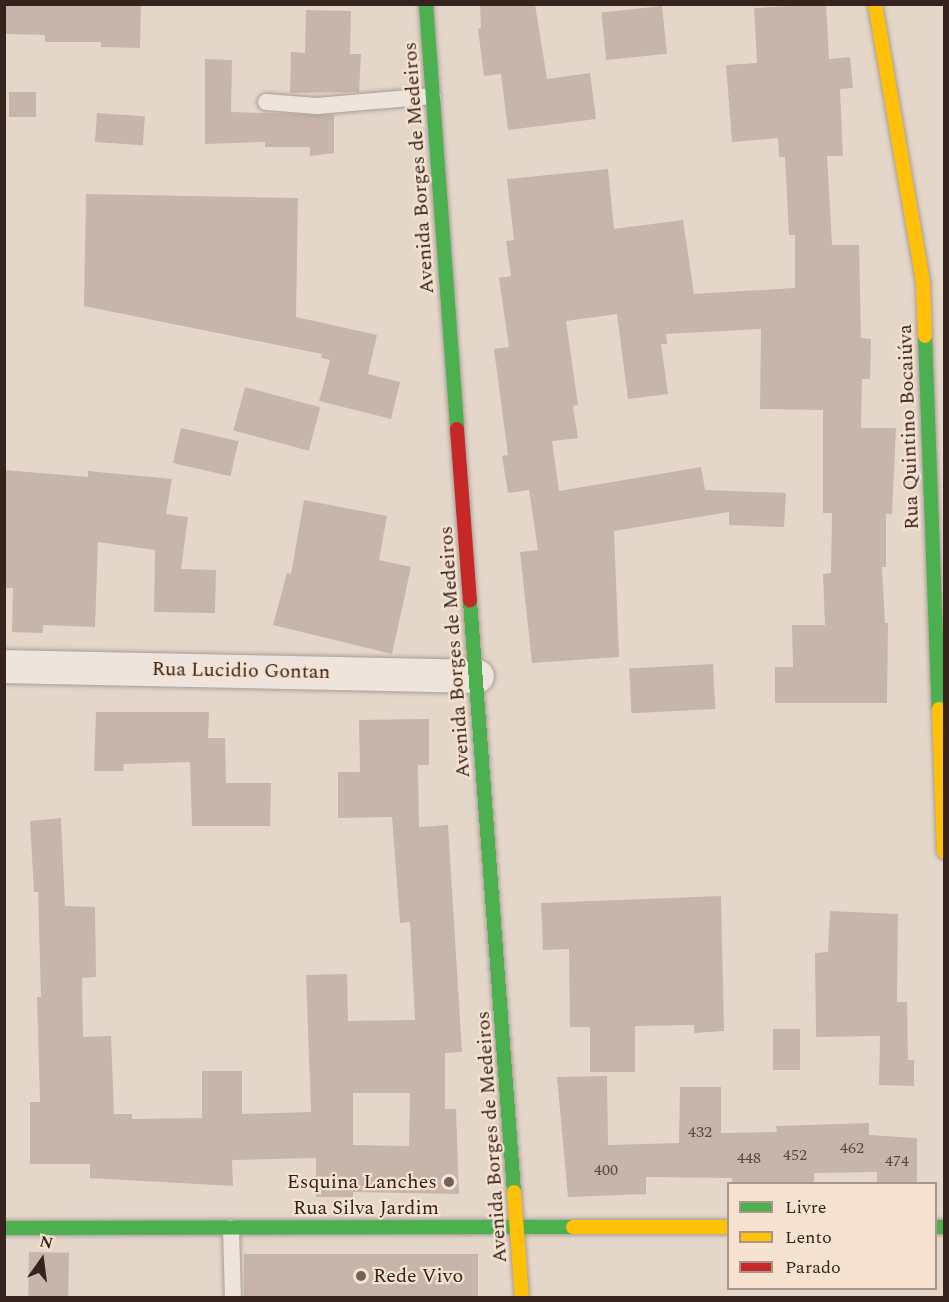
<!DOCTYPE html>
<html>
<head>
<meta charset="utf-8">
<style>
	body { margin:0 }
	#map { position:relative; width:949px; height:1302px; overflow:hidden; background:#e4d7ca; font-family:Spectral,serif }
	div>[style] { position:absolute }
	.building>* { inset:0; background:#c7b4ab; transform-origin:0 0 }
	.roads { filter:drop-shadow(0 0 2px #a99d94) drop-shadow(0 0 2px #a99d94) }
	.lane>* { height:16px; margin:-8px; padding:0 8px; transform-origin:8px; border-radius:8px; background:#ece4dd }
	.street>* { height:33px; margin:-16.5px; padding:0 16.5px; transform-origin:16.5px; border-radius:16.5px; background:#ece4dd }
	.fast>* { height:14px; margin:-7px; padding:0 7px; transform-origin:7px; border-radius:7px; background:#4caf50 }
	.slow>* { height:14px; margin:-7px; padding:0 7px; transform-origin:7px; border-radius:7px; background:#ffc107 }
	.jam>* { height:14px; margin:-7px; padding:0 7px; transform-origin:7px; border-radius:7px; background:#c62828 }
	.dots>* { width:16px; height:16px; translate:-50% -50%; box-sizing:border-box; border:3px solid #f6e2d0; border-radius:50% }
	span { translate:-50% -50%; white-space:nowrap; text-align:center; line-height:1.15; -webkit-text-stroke:4.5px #f6e2d0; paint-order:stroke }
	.number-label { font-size:16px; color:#5b4740 }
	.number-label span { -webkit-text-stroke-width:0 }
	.street-label { font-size:20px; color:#37231d }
	.poi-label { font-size:20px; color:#37231d }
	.right { translate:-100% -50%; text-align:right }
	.left { translate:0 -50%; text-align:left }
	.frame { position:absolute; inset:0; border:6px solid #37231d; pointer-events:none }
	.legend { position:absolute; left:727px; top:1182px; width:210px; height:108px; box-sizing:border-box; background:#f6e2d0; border:2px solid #aa9688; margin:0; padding:8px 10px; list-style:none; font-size:18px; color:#37231d }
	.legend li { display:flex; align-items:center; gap:12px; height:30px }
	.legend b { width:30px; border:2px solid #aa9688 }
	.north { position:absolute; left:12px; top:1230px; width:60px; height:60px; -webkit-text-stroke:4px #f6e2d0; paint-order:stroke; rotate:14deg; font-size:16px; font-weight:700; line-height:24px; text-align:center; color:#37231d }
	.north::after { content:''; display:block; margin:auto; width:21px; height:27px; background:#37231d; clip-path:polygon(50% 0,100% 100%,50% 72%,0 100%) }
</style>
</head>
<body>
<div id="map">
	<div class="building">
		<i style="clip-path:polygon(4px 4px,141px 4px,140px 48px,101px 47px,101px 42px,45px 42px,45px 35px,4px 34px)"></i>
		<i style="clip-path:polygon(480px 4px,535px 4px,547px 79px,590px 73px,596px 119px,508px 130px,501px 74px,484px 76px,478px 29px,481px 28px)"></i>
		<i style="clip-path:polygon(826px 4px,829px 59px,850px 57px,853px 88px,840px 89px,843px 156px,827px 156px,832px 245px,859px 245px,861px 338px,871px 339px,870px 379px,862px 379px,861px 428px,896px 428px,892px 514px,886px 514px,886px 567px,882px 567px,885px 623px,888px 623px,887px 703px,775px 703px,775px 667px,793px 667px,792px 625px,825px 625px,823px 574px,831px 573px,832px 513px,823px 513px,823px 410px,760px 409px,761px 329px,666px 334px,667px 344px,661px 344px,668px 394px,628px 399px,617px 314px,566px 321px,578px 405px,573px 406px,578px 438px,552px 441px,559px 491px,701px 467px,705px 490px,786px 493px,784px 527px,729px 525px,729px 512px,614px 531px,619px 657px,532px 663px,520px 552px,538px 550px,529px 490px,508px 493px,502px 456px,508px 455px,494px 349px,509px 347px,499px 278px,511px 276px,506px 241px,514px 240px,507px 179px,608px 169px,614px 229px,683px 220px,694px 294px,795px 288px,795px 235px,789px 235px,785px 157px,779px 157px,778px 138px,732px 142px,726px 65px,757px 63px,754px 8px)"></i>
		<i style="left:662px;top:6px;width:48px;height:61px;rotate:84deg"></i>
		<i style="clip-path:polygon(306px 10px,351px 11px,350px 54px,361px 54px,359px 92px,290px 93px,291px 52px,305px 53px)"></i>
		<i style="clip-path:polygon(205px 59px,232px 60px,231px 112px,334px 115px,334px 153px,310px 156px,310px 147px,265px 147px,265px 142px,205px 144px)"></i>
		<i style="left:9px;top:92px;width:27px;height:25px"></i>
		<i style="left:97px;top:113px;width:48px;height:29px;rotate:4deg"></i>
		<i style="clip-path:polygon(86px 194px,298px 198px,296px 317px,377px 335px,368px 374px,400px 382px,391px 419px,319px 401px,330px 360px,321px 358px,322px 354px,84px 306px)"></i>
		<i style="left:245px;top:387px;width:78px;height:45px;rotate:15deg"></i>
		<i style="left:181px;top:428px;width:59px;height:36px;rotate:13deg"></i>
		<i style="clip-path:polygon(4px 470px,88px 477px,88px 471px,172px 479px,166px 514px,188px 517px,181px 569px,216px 570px,215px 613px,154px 612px,155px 550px,98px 542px,95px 627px,43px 625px,43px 633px,12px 632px,13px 588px,4px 588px)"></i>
		<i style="clip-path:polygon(304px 500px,387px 516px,379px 560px,411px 567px,392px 654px,273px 625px,287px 573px,291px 574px)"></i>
		<i style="left:713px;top:664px;width:45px;height:84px;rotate:87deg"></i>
		<i style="clip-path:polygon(96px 712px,209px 712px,208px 738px,225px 738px,226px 783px,271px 783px,270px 826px,192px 826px,190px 762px,124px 764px,123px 771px,94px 771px)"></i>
		<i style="clip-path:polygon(evenodd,429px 719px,429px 765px,418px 765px,419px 827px,448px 825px,462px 1052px,445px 1053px,445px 1109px,456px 1109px,459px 1194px,353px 1192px,353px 1197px,316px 1197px,316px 1158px,232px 1160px,233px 1186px,90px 1178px,90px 1164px,30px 1164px,30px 1102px,40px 1102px,37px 997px,41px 997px,38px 892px,34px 892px,30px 821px,61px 818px,65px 906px,95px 907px,96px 977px,82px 978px,83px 1037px,111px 1036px,114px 1114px,132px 1114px,132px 1119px,202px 1118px,202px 1071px,242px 1071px,242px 1114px,311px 1112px,306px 975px,347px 974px,348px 1021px,415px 1020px,410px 922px,400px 923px,392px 817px,338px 818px,338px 772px,360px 772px,359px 720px,429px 719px,353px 1093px,410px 1093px,409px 1146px,353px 1145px,353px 1093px)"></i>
		<i style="clip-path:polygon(721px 896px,724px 1031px,694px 1033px,694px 1025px,635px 1026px,635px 1072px,590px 1072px,590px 1027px,570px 1027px,569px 949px,543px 950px,541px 903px)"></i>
		<i style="clip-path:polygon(830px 911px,898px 914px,897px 1002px,907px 1002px,908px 1060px,914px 1060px,914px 1086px,879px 1085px,880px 1036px,816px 1037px,815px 953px,828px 952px)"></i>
		<i style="left:773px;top:1029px;width:27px;height:41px"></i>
		<i style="clip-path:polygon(607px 1076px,608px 1145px,679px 1143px,680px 1087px,721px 1087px,721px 1133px,777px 1132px,776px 1126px,869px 1123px,869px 1135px,917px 1138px,917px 1184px,877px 1184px,877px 1172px,814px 1173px,814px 1184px,732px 1184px,732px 1178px,646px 1177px,646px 1194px,568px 1197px,557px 1077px)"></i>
		<i style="left:29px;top:1252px;width:40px;height:46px;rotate:1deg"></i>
		<i style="left:244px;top:1254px;width:234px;height:44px"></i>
	</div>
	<div class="roads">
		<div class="lane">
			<i style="left:266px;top:102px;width:51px;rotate:4.5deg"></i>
			<i style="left:317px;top:106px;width:116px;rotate:-4.9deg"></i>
			<i style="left:231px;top:1228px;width:70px;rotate:88.4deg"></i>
		</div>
		<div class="street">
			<i style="left:4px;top:666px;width:473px;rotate:1.2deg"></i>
		</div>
		<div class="fast">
			<i style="left:426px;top:4px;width:426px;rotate:85.8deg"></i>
			<i style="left:925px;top:336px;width:373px;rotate:87.9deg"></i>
			<i style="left:470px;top:601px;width:593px;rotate:85.74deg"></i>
			<i style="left:936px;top:1227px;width:8px"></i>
			<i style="left:4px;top:1228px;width:569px;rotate:-0.1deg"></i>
		</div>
		<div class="slow">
			<i style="left:875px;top:4px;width:282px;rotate:80.2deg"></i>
			<i style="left:923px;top:282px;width:54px;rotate:87.9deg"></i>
			<i style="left:939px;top:709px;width:143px;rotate:88deg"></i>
			<i style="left:514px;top:1192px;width:106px;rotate:85.7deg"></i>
			<i style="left:573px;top:1227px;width:155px"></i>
		</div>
		<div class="jam">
			<i style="left:457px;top:429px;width:172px;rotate:85.7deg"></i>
		</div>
	</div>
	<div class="dots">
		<i style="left:449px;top:1182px;background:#74625a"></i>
		<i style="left:361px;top:1276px;background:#74625a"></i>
	</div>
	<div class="number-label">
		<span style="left:700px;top:1132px">432</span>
		<span style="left:852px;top:1148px">462</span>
		<span style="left:795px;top:1155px">452</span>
		<span style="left:749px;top:1158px">448</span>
		<span style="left:897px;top:1161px">474</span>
		<span style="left:606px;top:1170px">400</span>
	</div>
	<div class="street-label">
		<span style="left:419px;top:168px;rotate:-94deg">Avenida Borges de Medeiros</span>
		<span style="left:909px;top:427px;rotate:-92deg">Rua Quintino Bocaiúva</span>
		<span style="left:455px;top:652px;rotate:-94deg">Avenida Borges de Medeiros</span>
		<span style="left:241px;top:671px;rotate:1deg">Rua Lucidio Gontan</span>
		<span style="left:492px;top:1137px;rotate:-94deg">Avenida Borges de Medeiros</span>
		<span style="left:366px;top:1208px">Rua Silva Jardim</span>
	</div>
	<div class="poi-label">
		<span class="right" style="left:437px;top:1182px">Esquina Lanches</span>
		<span class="left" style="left:373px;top:1276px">Rede Vivo</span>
	</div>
	<div class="frame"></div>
	<ul class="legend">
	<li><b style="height:8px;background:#4caf50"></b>Livre</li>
	<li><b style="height:8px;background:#ffc107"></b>Lento</li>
	<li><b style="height:8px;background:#c62828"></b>Parado</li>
	</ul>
	<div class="north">N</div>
</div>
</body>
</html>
